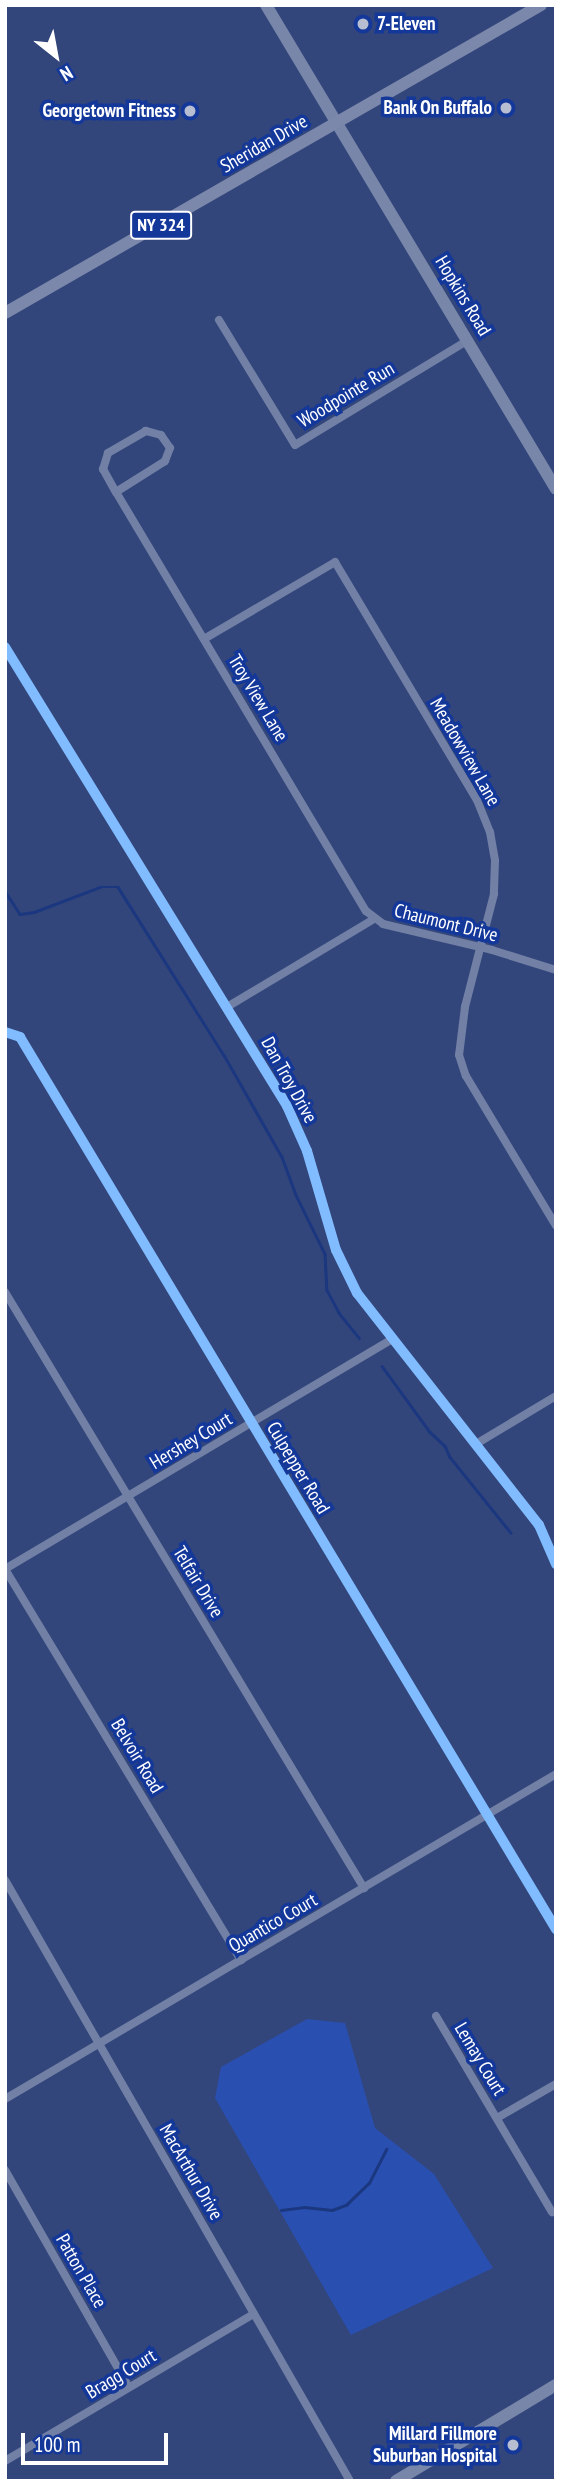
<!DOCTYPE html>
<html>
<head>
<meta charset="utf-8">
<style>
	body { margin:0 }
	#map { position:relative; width:561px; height:2486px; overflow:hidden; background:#33467b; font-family:"PT Sans Narrow",sans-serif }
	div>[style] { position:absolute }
	.green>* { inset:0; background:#294fb0 }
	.stream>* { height:2.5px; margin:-1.25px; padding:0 1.25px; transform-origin:1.25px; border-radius:1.25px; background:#1b3780 }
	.street>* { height:8px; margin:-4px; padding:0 4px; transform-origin:4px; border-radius:4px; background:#7280a6 }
	.secondary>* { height:12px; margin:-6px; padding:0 6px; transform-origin:6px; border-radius:6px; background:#7886a9 }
	.primary>* { height:12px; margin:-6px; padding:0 6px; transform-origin:6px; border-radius:6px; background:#7b88ab }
	.cycleway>* { height:10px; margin:-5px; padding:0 5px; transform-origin:5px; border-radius:5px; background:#80bcff }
	.dots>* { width:19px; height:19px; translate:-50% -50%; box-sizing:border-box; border:4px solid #14389a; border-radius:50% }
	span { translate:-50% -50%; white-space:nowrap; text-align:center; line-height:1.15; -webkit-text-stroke:7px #14389a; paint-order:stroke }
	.shield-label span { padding:2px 5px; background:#14389a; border:2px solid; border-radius:5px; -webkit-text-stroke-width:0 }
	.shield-label { font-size:18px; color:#fff; font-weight:700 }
	.poi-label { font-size:19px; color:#fff; font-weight:700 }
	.left { translate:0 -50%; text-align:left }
	.right { translate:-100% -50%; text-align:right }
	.street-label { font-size:19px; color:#fff }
	.frame { position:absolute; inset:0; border:7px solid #fff; pointer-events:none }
	.north { position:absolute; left:21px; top:21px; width:70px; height:70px; -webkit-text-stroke:5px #14389a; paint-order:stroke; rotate:149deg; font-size:19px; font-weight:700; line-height:28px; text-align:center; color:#fff }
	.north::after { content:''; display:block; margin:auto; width:24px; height:32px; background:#fff; clip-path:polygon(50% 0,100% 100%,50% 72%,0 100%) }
	.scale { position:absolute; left:21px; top:2433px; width:147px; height:32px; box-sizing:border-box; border:4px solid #fff; border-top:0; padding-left:9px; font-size:21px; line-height:24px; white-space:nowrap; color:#fff; -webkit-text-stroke:5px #14389a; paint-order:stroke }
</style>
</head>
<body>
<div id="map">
	<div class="green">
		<i style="clip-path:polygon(307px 2019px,345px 2023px,375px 2128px,434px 2174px,493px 2268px,351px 2335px,215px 2098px,221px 2067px)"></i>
	</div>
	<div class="stream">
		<i style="left:5px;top:891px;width:27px;rotate:57deg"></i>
		<i style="left:20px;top:914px;width:14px;rotate:-8deg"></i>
		<i style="left:34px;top:912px;width:71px;rotate:-20.7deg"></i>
		<i style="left:100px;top:887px;width:18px"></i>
		<i style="left:118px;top:887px;width:199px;rotate:57.8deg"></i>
		<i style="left:224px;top:1055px;width:117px;rotate:60.4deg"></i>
		<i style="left:282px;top:1157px;width:40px;rotate:69.8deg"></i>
		<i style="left:296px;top:1195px;width:66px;rotate:63.8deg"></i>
		<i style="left:325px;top:1254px;width:36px;rotate:87deg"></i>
		<i style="left:327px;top:1290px;width:26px;rotate:62deg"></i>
		<i style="left:339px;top:1313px;width:32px;rotate:51deg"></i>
		<i style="left:382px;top:1366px;width:82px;rotate:54deg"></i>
		<i style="left:430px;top:1432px;width:21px;rotate:43deg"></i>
		<i style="left:445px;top:1446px;width:12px;rotate:66deg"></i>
		<i style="left:450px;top:1457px;width:97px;rotate:51.2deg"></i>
		<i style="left:281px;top:2210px;width:23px;rotate:-7deg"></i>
		<i style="left:304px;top:2207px;width:28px;rotate:6deg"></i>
		<i style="left:332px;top:2210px;width:15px;rotate:-20deg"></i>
		<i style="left:346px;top:2205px;width:32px;rotate:-44deg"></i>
		<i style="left:369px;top:2183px;width:38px;rotate:-63deg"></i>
	</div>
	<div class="street">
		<i style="left:219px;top:320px;width:146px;rotate:58.7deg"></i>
		<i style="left:295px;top:445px;width:201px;rotate:-31.2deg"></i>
		<i style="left:116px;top:492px;width:58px;rotate:-32.3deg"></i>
		<i style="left:165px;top:461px;width:14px;rotate:-69deg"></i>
		<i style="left:170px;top:448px;width:16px;rotate:-125deg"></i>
		<i style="left:161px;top:435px;width:16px;rotate:-165deg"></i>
		<i style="left:146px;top:431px;width:44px;rotate:149.9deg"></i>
		<i style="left:108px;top:453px;width:17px;rotate:107deg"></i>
		<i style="left:103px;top:469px;width:26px;rotate:61deg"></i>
		<i style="left:116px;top:492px;width:488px;rotate:59.2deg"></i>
		<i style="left:366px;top:911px;width:21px;rotate:37deg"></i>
		<i style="left:383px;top:924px;width:112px;rotate:13.4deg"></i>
		<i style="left:492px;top:950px;width:67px;rotate:17.4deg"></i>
		<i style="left:204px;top:639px;width:152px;rotate:-30.4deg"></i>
		<i style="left:335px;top:562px;width:277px;rotate:59.2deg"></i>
		<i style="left:477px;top:800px;width:35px;rotate:68deg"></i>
		<i style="left:490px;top:832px;width:29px;rotate:80deg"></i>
		<i style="left:495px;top:861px;width:33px;rotate:92deg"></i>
		<i style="left:494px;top:894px;width:117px;rotate:104.4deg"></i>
		<i style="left:465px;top:1007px;width:48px;rotate:97.1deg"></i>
		<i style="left:459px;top:1055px;width:22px;rotate:72deg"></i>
		<i style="left:466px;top:1076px;width:175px;rotate:59deg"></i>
		<i style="left:5px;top:647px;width:539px;rotate:58.43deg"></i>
		<i style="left:287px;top:1106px;width:49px;rotate:66deg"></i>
		<i style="left:307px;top:1151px;width:103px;rotate:73.7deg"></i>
		<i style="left:336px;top:1250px;width:48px;rotate:64deg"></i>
		<i style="left:357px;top:1293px;width:295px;rotate:51.9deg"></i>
		<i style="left:539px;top:1525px;width:43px;rotate:66.4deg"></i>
		<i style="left:227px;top:1007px;width:171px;rotate:-30.9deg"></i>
		<i style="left:5px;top:1032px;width:16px;rotate:18deg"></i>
		<i style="left:20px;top:1037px;width:1041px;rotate:59deg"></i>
		<i style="left:5px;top:1292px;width:696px;rotate:58.94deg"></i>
		<i style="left:476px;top:1444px;width:93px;rotate:-31deg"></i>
		<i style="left:5px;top:1569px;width:457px;rotate:58.9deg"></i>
		<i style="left:5px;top:1569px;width:450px;rotate:-30.7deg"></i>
		<i style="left:5px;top:1880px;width:693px;rotate:60.14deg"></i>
		<i style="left:436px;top:2016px;width:228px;rotate:59.4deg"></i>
		<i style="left:5px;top:2099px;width:640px;rotate:-30.53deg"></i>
		<i style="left:497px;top:2118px;width:68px;rotate:-30deg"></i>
		<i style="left:5px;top:2170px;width:250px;rotate:60.3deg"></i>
		<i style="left:5px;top:2461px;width:289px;rotate:-30.6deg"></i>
	</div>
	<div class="secondary">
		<i style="left:266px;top:5px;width:564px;rotate:59.07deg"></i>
		<i style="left:396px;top:2481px;width:187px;rotate:-31deg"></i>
	</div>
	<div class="primary">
		<i style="left:5px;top:313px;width:618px;rotate:-29.88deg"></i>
	</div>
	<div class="cycleway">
		<i style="left:5px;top:647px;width:539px;rotate:58.43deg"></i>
		<i style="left:287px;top:1106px;width:49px;rotate:66deg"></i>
		<i style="left:307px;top:1151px;width:103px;rotate:73.7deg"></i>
		<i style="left:336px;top:1250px;width:48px;rotate:64deg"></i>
		<i style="left:357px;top:1293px;width:295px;rotate:51.9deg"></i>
		<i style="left:539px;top:1525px;width:43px;rotate:66.4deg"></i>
		<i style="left:5px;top:1032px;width:16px;rotate:18deg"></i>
		<i style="left:20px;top:1037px;width:1041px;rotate:59deg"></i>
	</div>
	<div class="dots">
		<i style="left:363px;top:24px;background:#b8bed1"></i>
		<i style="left:506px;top:108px;background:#b8bed1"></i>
		<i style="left:190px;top:111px;background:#b8bed1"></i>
		<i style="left:513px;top:2445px;background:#b8bed1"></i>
	</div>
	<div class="shield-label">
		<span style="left:161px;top:225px">NY 324</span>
	</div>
	<div class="poi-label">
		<span class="left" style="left:377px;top:24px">7-Eleven</span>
		<span class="right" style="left:492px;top:108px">Bank On Buffalo</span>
		<span class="right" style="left:176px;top:111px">Georgetown Fitness</span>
		<span class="right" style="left:497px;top:2445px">Millard Fillmore<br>Suburban Hospital</span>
	</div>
	<div class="street-label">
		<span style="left:264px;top:144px;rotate:-30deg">Sheridan Drive</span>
		<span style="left:463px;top:296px;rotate:59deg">Hopkins Road</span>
		<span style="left:346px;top:395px;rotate:-31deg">Woodpointe Run</span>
		<span style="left:258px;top:698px;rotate:59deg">Troy View Lane</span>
		<span style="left:465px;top:752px;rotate:60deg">Meadowview Lane</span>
		<span style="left:446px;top:923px;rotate:14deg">Chaumont Drive</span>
		<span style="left:289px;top:1080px;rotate:61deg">Dan Troy Drive</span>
		<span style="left:191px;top:1441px;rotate:-31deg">Hershey Court</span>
		<span style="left:298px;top:1468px;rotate:59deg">Culpepper Road</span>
		<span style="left:198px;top:1582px;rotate:59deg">Telfair Drive</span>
		<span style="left:137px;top:1756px;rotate:59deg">Belvoir Road</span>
		<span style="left:273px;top:1923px;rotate:-30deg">Quantico Court</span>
		<span style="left:480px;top:2059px;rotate:59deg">Lemay Court</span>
		<span style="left:191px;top:2172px;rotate:60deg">MacArthur Drive</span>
		<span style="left:81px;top:2271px;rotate:60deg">Patton Place</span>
		<span style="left:121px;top:2374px;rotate:-31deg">Bragg Court</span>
	</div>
	<div class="frame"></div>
	<div class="north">N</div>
	<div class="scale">100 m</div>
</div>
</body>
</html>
